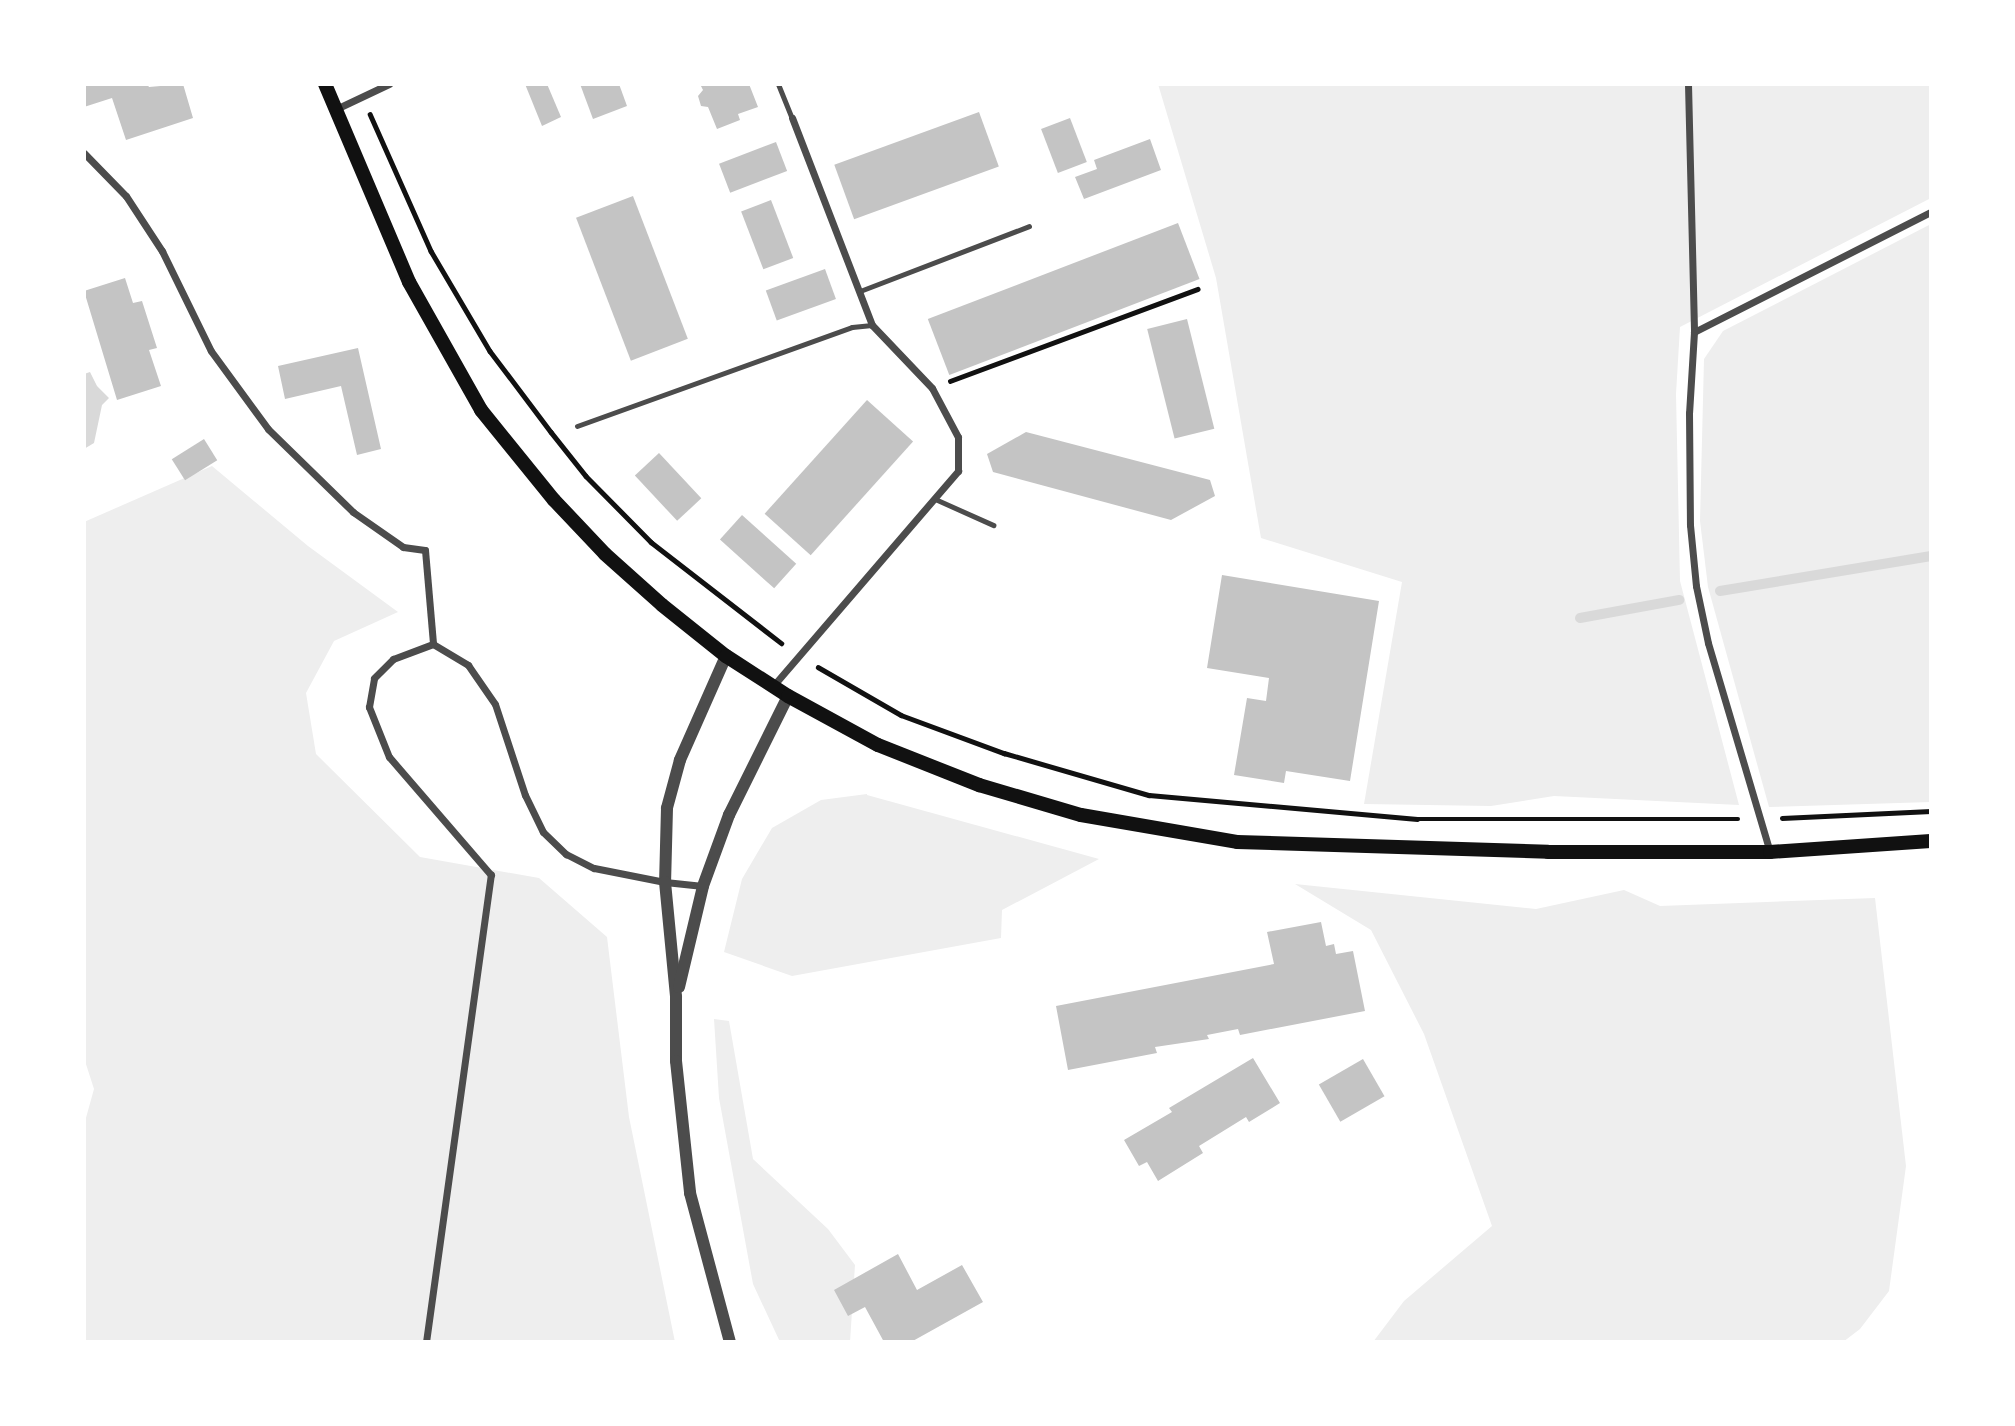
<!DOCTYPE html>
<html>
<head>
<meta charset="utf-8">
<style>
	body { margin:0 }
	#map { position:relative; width:2015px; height:1426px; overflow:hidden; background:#fff; font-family:"DM Sans",sans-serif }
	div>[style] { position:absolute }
	.green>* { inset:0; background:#eee }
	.water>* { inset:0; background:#d9d9d9 }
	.stream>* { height:10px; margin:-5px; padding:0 5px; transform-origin:5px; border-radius:5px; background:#d9d9d9 }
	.building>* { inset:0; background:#c4c4c4; transform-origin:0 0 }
	.path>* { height:4.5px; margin:-2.25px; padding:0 2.25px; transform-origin:2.25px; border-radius:2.25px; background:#111 }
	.service>* { height:5px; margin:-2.5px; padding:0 2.5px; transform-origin:2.5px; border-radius:2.5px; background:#4c4c4c }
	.minor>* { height:7px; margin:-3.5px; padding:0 3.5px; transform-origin:3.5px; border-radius:3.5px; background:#4c4c4c }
	.tertiary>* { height:12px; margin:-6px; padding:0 6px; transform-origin:6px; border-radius:6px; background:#4c4c4c }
	.secondary>* { height:14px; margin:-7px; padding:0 7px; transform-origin:7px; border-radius:7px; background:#111 }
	span { translate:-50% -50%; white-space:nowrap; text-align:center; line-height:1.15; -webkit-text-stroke:7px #fff; paint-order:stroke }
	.frame { position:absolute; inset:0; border:86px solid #fff; pointer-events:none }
</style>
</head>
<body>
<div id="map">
	<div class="green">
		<i style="clip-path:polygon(1158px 84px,1931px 84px,1931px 198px,1680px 327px,1676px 394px,1680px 581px,1739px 805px,1554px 796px,1491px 806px,1364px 804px,1402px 582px,1261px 538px,1216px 278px)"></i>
		<i style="clip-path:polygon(1931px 224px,1931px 802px,1769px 807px,1708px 587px,1700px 521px,1704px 359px,1723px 331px)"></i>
		<i style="clip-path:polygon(212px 466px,308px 546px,398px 612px,334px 641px,306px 693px,316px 754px,420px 857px,539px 878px,607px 937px,629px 1117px,675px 1342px,84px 1342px,84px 1125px,94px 1089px,84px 1058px,84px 522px)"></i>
		<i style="clip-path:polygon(867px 794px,867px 795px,1099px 859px,1002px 910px,1001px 938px,792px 976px,724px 952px,742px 879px,772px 828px,821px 800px)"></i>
		<i style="clip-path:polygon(1295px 884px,1536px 909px,1624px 890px,1660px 906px,1875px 898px,1906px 1166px,1889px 1291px,1860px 1329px,1843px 1342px,1373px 1342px,1404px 1301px,1492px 1226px,1424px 1034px,1371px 930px)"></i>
		<i style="clip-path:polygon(714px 1019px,729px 1021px,753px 1159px,828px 1229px,855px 1265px,850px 1342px,780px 1342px,753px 1284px,719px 1098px)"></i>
	</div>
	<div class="water">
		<i style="clip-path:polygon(90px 372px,97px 386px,109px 398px,102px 405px,94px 443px,84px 449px,84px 374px)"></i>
	</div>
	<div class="stream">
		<i style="left:1720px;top:591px;width:214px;rotate:-9.4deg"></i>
		<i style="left:1580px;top:618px;width:101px;rotate:-10.3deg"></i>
	</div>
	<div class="building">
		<i style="clip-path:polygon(84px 84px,147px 84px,149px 87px,183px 84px,193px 118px,126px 140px,112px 98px,84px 107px)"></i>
		<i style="clip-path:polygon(525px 84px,547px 84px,561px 117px,542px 126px)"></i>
		<i style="clip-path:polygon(580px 84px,619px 84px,627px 106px,593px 119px)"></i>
		<i style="clip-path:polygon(700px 84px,749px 84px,758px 107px,738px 114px,740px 120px,717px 129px,708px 107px,701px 106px,698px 96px,703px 90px)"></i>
		<i style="left:979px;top:112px;width:58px;height:154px;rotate:70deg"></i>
		<i style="left:1070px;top:118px;width:47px;height:31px;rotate:69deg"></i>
		<i style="clip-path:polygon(1150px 139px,1161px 170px,1084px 199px,1075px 177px,1097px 169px,1094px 160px)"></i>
		<i style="left:776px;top:142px;width:31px;height:61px;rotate:69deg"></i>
		<i style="left:633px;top:196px;width:153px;height:61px;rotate:69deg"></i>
		<i style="left:771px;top:200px;width:62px;height:32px;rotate:69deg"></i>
		<i style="left:1178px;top:223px;width:60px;height:268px;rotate:69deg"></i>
		<i style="left:825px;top:269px;width:32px;height:63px;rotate:70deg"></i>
		<i style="clip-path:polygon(125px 278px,133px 303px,142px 301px,157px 348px,149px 350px,161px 386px,117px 400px,84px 291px)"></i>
		<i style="left:1187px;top:319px;width:113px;height:41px;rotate:76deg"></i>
		<i style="clip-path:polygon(358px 348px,381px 449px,357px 455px,341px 386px,285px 399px,278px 366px)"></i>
		<i style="left:867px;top:400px;width:62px;height:153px;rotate:42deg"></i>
		<i style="clip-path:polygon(1026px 432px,1210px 480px,1215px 496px,1171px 520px,993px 472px,987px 454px)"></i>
		<i style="left:204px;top:439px;width:25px;height:38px;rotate:58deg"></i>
		<i style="left:659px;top:453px;width:62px;height:33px;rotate:47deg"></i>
		<i style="left:742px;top:515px;width:73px;height:33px;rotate:42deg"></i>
		<i style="clip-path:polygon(1222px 575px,1379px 601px,1350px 781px,1286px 771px,1284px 783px,1234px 775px,1247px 698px,1266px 701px,1269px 678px,1207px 668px)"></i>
		<i style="clip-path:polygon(1321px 922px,1326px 946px,1334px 944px,1336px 954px,1353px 951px,1365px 1011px,1240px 1035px,1238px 1029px,1207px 1035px,1209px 1039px,1155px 1047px,1157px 1053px,1068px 1070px,1056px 1006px,1274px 964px,1267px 932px)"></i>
		<i style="clip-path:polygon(1253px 1058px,1280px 1103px,1249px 1122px,1246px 1117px,1199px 1146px,1203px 1153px,1158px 1181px,1147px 1162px,1139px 1166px,1124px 1140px,1172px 1112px,1169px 1108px)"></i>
		<i style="left:1363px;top:1059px;width:43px;height:51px;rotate:60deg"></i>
		<i style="clip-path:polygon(898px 1254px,917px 1290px,962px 1265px,983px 1302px,911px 1342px,884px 1342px,865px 1307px,848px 1316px,834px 1290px)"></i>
	</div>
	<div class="path">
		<i style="left:370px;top:114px;width:150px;rotate:66deg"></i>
		<i style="left:431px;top:251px;width:116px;rotate:59.5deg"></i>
		<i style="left:490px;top:351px;width:101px;rotate:53deg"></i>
		<i style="left:551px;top:432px;width:56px;rotate:51.5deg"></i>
		<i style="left:586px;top:476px;width:93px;rotate:45.4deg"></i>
		<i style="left:651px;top:542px;width:165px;rotate:37.8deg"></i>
		<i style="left:950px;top:381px;width:264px;rotate:-20.4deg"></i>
		<i style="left:818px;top:667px;width:96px;rotate:30deg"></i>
		<i style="left:901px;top:715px;width:110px;rotate:20.3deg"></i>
		<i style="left:1004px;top:753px;width:151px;rotate:16.2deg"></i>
		<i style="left:1149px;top:795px;width:269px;rotate:5.1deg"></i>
		<i style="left:1417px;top:819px;width:321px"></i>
		<i style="left:1782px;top:818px;width:149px;rotate:-2.7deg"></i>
	</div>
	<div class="service">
		<i style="left:778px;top:84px;width:37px;rotate:68deg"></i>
		<i style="left:860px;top:291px;width:181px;rotate:-21deg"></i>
		<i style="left:577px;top:426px;width:292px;rotate:-19.8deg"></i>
		<i style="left:852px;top:327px;width:20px;rotate:-6deg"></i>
		<i style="left:935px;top:499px;width:64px;rotate:24.1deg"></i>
	</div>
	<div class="minor">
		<i style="left:1688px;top:84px;width:248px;rotate:88.6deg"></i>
		<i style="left:1694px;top:332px;width:81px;rotate:93.5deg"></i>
		<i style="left:1689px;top:413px;width:112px;rotate:89.5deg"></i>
		<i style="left:1690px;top:525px;width:61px;rotate:84.4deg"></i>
		<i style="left:1696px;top:586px;width:58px;rotate:78.1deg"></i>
		<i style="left:1708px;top:643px;width:218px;rotate:73.5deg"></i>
		<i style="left:336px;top:109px;width:59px;rotate:-25.3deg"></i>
		<i style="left:84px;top:153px;width:60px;rotate:45.7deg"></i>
		<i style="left:126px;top:196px;width:66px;rotate:56.8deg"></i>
		<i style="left:162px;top:251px;width:111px;rotate:63.9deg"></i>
		<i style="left:211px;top:351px;width:97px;rotate:53.8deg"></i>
		<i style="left:268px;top:429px;width:119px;rotate:44.3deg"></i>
		<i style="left:353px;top:512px;width:61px;rotate:35deg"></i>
		<i style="left:403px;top:547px;width:22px;rotate:8deg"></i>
		<i style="left:425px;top:550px;width:94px;rotate:85.1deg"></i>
		<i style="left:1694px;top:332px;width:266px;rotate:-26.9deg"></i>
		<i style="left:433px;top:644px;width:41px;rotate:31deg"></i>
		<i style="left:468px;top:665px;width:47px;rotate:55.3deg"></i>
		<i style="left:495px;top:704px;width:96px;rotate:71.8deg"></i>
		<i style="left:525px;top:795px;width:41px;rotate:64.1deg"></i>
		<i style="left:543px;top:832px;width:32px;rotate:44deg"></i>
		<i style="left:566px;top:854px;width:31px;rotate:27deg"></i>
		<i style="left:594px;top:868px;width:72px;rotate:11.2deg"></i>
		<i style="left:665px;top:882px;width:38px;rotate:6deg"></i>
		<i style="left:773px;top:686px;width:284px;rotate:-49.3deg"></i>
		<i style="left:958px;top:471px;width:34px;rotate:-90deg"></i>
		<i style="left:958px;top:437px;width:55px;rotate:-118deg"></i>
		<i style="left:932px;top:388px;width:87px;rotate:-133.6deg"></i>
		<i style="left:872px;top:325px;width:222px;rotate:-111.1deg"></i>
		<i style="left:426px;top:1342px;width:472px;rotate:-82.1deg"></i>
		<i style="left:491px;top:875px;width:156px;rotate:-130.8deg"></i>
		<i style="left:389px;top:757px;width:54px;rotate:-111.8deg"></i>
		<i style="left:369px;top:707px;width:29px;rotate:-80deg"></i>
		<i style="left:374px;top:678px;width:27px;rotate:-45deg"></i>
		<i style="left:393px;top:659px;width:43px;rotate:-20.6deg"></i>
	</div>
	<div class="tertiary">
		<i style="left:726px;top:656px;width:114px;rotate:113.9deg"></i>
		<i style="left:680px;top:760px;width:50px;rotate:105.2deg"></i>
		<i style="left:667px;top:808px;width:74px;rotate:91.5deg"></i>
		<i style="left:665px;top:882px;width:116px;rotate:84.5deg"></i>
		<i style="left:676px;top:997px;width:64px;rotate:90deg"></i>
		<i style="left:676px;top:1061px;width:133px;rotate:83.9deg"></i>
		<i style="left:690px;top:1193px;width:154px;rotate:75deg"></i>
		<i style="left:679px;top:987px;width:104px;rotate:-76.6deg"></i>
		<i style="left:703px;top:886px;width:76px;rotate:-69.9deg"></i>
		<i style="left:729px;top:815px;width:133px;rotate:-63.6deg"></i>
	</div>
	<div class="secondary">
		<i style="left:325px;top:84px;width:215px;rotate:67deg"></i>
		<i style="left:409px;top:282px;width:147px;rotate:60.6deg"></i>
		<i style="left:481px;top:410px;width:116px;rotate:51deg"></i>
		<i style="left:554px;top:500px;width:74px;rotate:46.6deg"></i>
		<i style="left:605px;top:554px;width:76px;rotate:41.8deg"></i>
		<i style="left:662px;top:605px;width:82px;rotate:38.6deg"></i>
		<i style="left:726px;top:656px;width:74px;rotate:32.8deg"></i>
		<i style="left:788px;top:696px;width:102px;rotate:28.6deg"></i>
		<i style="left:878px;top:745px;width:109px;rotate:21.6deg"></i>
		<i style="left:979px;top:785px;width:106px;rotate:16.4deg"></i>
		<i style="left:1081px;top:815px;width:158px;rotate:9.8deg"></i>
		<i style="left:1237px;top:842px;width:311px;rotate:1.8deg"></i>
		<i style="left:1548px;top:852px;width:222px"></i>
		<i style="left:1770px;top:852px;width:161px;rotate:-3.9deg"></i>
	</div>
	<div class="frame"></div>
</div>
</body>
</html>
